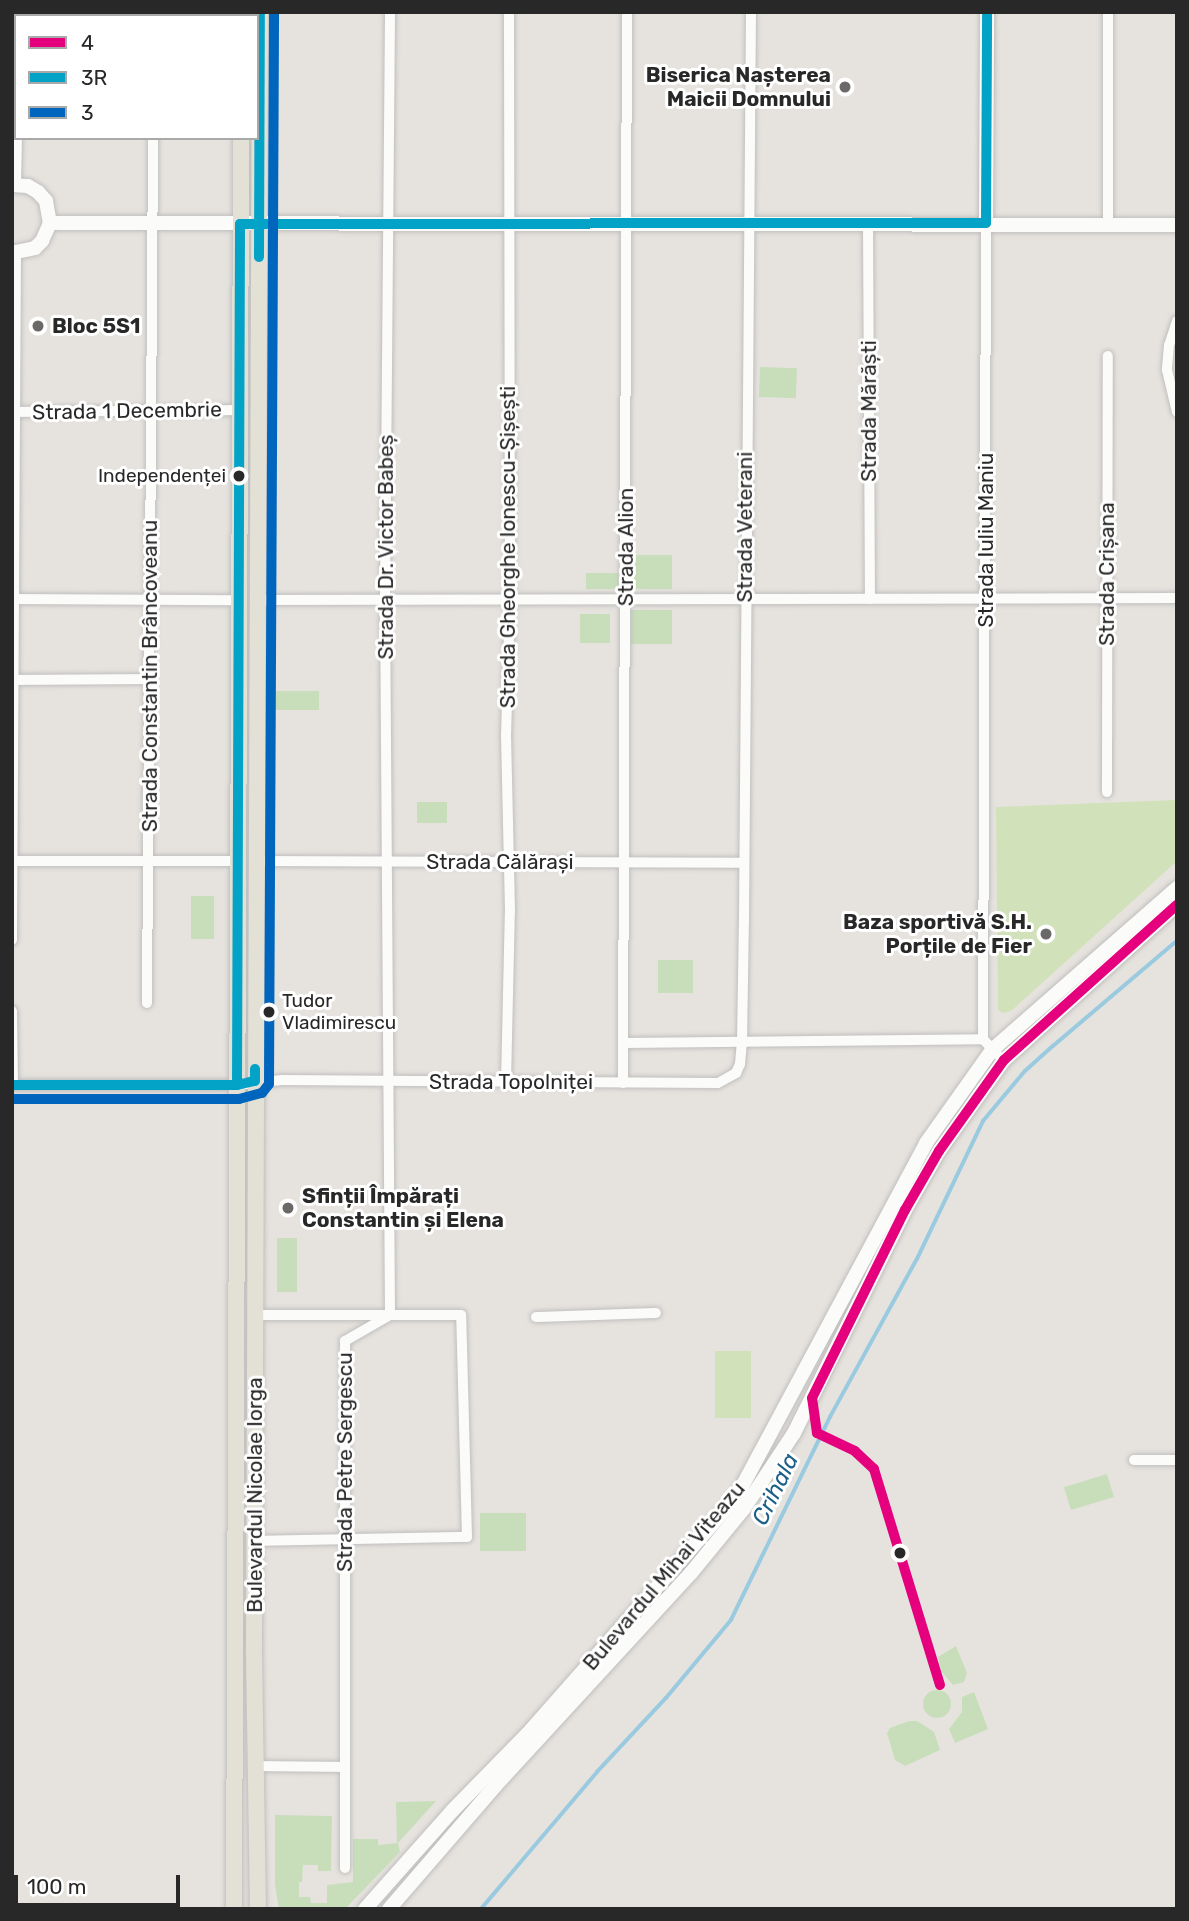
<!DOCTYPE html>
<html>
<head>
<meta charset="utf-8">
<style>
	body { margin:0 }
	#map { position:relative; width:1189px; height:1921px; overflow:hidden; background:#e6e3de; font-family:Rubik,sans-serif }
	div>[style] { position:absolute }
	.green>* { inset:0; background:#c8debb; transform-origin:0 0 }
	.round { border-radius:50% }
	.pitch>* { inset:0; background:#d1e1b9; transform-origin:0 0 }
	.stream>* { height:3.5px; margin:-1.75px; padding:0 1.75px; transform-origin:1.75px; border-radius:1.75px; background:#9acadf }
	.roads { filter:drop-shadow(0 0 2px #c0bfbf) drop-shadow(0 0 2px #c0bfbf) }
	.street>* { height:10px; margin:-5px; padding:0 5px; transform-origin:5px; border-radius:5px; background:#fbfbfa }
	.secondary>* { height:14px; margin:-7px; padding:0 7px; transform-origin:7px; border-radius:7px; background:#fbfbfa }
	.primary>* { height:16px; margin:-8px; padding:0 8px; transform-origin:8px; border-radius:8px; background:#e3e0d5 }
	.bus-1>* { height:10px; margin:-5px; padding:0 5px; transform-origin:5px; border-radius:5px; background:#e5007d }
	.bus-2>* { height:10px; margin:-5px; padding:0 5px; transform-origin:5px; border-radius:5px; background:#02a3c6 }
	.bus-3>* { height:10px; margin:-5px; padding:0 5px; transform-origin:5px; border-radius:5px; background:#0065bd }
	.dots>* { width:19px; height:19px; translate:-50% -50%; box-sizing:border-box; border:4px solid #fff; border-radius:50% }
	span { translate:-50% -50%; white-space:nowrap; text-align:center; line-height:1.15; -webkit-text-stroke:6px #fff; paint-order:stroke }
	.bus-label { font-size:19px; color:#282828 }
	.right { translate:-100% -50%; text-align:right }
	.left { translate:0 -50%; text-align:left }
	.poi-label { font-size:21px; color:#282828; font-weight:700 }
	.street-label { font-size:21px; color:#282828 }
	.water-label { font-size:23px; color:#1c5f88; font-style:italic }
	.frame { position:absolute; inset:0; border:14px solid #282828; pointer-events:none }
	.legend { position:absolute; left:14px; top:14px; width:245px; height:126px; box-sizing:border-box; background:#fff; border:2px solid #a9a9a9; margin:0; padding:9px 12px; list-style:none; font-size:21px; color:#282828 }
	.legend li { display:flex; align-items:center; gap:14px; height:35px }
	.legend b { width:35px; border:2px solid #a9a9a9 }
	.scale { position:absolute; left:14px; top:1875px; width:166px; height:32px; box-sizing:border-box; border:4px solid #282828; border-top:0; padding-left:9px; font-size:21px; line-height:24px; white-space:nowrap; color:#282828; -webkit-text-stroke:5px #fff; paint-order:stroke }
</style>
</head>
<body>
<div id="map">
	<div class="green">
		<i style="left:760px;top:367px;width:37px;height:30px;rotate:2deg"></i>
		<i style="left:631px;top:555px;width:41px;height:34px"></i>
		<i style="left:586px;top:573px;width:37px;height:16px"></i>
		<i style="left:672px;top:610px;width:34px;height:41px;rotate:90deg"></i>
		<i style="left:580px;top:614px;width:30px;height:29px"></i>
		<i style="left:319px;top:691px;width:19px;height:44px;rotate:90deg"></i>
		<i style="left:417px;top:802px;width:30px;height:21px"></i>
		<i style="left:191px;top:896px;width:23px;height:43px"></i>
		<i style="left:658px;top:960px;width:35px;height:33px"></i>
		<i style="left:277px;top:1238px;width:20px;height:54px"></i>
		<i style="left:1107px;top:1474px;width:24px;height:45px;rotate:73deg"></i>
		<i style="left:480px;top:1513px;width:46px;height:38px"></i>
		<i style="clip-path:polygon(956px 1646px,967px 1673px,964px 1682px,953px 1685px,941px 1671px,938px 1657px)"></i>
		<i class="round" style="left:923px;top:1690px;width:28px;height:28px"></i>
		<i style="clip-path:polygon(974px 1692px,988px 1729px,955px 1743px,949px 1729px,962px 1712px,962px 1697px)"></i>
		<i style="clip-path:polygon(909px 1721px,917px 1721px,934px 1732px,940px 1750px,905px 1766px,895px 1760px,887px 1733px,890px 1728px)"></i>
		<i style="clip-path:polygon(436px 1801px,398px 1843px,400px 1852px,345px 1909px,279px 1909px,275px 1885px,275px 1815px,332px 1816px,331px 1871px,318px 1871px,318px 1865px,303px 1865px,302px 1882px,299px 1882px,299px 1897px,310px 1897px,311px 1903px,327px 1903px,327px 1885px,353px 1882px,353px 1839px,378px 1839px,378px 1845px,397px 1843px,396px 1802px)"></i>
	</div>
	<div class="pitch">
		<i style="clip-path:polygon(1177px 800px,1177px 861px,1011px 1011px,1003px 1013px,998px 1010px,996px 807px)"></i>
		<i style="left:715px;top:1351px;width:36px;height:67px"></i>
	</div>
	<div class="stream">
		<i style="left:481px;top:1909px;width:180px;rotate:-49.7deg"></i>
		<i style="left:597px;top:1772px;width:101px;rotate:-47deg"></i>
		<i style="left:666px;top:1698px;width:102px;rotate:-50.2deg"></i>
		<i style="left:731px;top:1620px;width:226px;rotate:-64deg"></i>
		<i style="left:830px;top:1417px;width:180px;rotate:-61.2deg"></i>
		<i style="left:917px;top:1259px;width:153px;rotate:-64.4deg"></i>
		<i style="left:983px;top:1121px;width:65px;rotate:-50deg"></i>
		<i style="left:1025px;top:1071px;width:38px;rotate:-42deg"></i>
		<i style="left:1053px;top:1046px;width:162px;rotate:-40.3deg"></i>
	</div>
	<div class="roads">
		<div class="street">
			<i style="left:19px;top:16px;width:4px;rotate:-90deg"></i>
			<i style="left:155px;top:16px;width:4px;rotate:-90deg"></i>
			<i style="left:16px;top:184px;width:46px;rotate:-88.8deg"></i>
			<i style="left:868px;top:222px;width:377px;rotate:89.7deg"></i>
			<i style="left:986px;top:223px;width:816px;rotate:90.21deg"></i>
			<i style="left:983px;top:1039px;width:21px;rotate:47deg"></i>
			<i style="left:1108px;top:224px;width:212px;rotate:-90deg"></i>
			<i style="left:1177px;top:321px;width:25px;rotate:108deg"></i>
			<i style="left:1169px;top:345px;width:25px;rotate:95deg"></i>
			<i style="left:1167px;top:370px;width:43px;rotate:76.6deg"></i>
			<i style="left:12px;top:412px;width:229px;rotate:-0.5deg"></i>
			<i style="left:12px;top:599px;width:227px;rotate:0.3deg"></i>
			<i style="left:256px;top:600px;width:921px;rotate:-0.12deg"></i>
			<i style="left:12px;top:680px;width:137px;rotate:-0.4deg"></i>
			<i style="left:1107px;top:792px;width:436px;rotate:-89.9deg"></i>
			<i style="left:12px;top:861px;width:227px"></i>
			<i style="left:256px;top:861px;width:488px;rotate:0.2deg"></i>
			<i style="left:12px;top:940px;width:687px;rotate:-89.67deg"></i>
			<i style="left:147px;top:1003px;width:865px;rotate:-89.6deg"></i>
			<i style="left:12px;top:1011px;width:74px;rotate:89.2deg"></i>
			<i style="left:624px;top:1043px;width:359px;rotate:-0.6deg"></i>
			<i style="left:506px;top:1082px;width:171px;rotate:-88.7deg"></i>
			<i style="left:510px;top:911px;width:175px;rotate:-91.3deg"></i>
			<i style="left:506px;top:736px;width:137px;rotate:-88.3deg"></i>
			<i style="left:510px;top:599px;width:587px;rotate:-90.1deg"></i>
			<i style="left:623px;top:1083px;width:1071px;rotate:-89.79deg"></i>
			<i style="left:12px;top:1085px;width:225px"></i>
			<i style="left:237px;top:1085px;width:45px;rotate:-6.3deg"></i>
			<i style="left:282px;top:1080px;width:436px;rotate:0.4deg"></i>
			<i style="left:718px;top:1083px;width:21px;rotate:-29deg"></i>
			<i style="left:736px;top:1073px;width:10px;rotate:-66deg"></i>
			<i style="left:740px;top:1064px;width:21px;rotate:-85deg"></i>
			<i style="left:742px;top:1043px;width:123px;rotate:-89.1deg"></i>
			<i style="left:744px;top:920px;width:908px;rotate:-89.56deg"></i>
			<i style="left:536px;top:1317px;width:120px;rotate:-1.9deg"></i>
			<i style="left:1134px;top:1460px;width:43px"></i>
			<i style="left:254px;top:1541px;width:213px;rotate:-1.1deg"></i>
			<i style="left:467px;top:1537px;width:222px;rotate:-91.5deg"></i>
			<i style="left:461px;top:1315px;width:205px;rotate:180deg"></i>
			<i style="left:256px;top:1766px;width:89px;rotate:0.6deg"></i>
			<i style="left:345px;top:1868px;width:527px;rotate:-90deg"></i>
			<i style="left:345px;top:1341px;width:52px;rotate:-30deg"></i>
			<i style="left:390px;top:1315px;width:716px;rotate:-90.4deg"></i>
			<i style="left:385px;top:599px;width:587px;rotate:-89.51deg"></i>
		</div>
		<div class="secondary">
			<i style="left:12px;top:185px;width:16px;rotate:4deg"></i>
			<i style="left:28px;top:186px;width:12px;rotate:31deg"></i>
			<i style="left:38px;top:192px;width:12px;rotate:48deg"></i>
			<i style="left:46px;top:201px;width:22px;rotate:80deg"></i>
			<i style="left:50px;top:223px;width:20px;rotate:114deg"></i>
			<i style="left:42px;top:241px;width:10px;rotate:135deg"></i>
			<i style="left:35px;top:248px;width:24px;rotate:168deg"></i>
			<i style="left:50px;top:223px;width:1127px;rotate:0.1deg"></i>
			<i style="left:986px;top:223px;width:211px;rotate:-89.7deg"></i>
			<i style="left:365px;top:1909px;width:131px;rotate:-48.4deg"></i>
			<i style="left:452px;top:1811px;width:113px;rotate:-45.7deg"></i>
			<i style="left:531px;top:1730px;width:312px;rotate:-48.6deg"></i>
			<i style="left:737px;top:1496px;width:400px;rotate:-61.8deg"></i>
			<i style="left:926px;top:1143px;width:114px;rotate:-54.6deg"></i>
			<i style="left:992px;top:1050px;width:246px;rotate:-41.2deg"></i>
			<i style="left:389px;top:1909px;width:164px;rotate:-49.2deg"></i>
			<i style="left:496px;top:1785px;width:288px;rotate:-47.4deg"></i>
			<i style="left:691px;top:1573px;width:85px;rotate:-50.7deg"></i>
			<i style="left:745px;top:1507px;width:89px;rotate:-56.5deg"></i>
			<i style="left:794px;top:1433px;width:249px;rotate:-63.5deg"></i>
			<i style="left:905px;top:1210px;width:68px;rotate:-60deg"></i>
			<i style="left:939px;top:1151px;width:112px;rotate:-54.5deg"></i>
			<i style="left:1004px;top:1060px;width:232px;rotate:-41.9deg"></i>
		</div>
		<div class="primary">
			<i style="left:243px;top:16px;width:4px;rotate:-90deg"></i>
			<i style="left:234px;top:1909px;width:1771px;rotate:-89.77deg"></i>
			<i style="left:258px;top:1909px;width:262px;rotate:-90.9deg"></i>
			<i style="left:254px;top:1647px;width:1635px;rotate:-89.79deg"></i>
		</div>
	</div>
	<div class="bus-1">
		<i style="left:940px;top:1685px;width:226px;rotate:-107deg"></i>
		<i style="left:874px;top:1469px;width:26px;rotate:-137deg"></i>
		<i style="left:855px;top:1451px;width:42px;rotate:-154.7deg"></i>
		<i style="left:817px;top:1433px;width:35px;rotate:-98deg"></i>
		<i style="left:812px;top:1398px;width:210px;rotate:-63.7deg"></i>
		<i style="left:905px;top:1210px;width:68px;rotate:-60deg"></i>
		<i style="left:939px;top:1151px;width:112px;rotate:-54.5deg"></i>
		<i style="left:1004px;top:1060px;width:232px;rotate:-41.9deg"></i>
	</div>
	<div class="bus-2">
		<i style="left:259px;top:257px;width:245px;rotate:-89.8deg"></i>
		<i style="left:12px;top:1085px;width:225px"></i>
		<i style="left:237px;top:1085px;width:18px;rotate:-13deg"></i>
		<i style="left:255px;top:1081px;width:12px;rotate:-90deg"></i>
		<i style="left:237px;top:1085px;width:861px;rotate:-89.8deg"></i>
		<i style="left:240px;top:224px;width:746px;rotate:-0.08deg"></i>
		<i style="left:986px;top:223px;width:211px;rotate:-89.7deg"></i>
	</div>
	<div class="bus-3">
		<i style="left:12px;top:1099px;width:227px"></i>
		<i style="left:239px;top:1099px;width:24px;rotate:-15deg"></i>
		<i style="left:262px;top:1093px;width:11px;rotate:-52deg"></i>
		<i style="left:269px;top:1084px;width:1072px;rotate:-89.73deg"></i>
	</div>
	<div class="dots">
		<i style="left:845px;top:87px;background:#6a6968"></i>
		<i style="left:38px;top:326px;background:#6a6968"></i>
		<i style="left:239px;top:476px;background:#282828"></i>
		<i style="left:1046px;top:934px;background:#6a6968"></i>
		<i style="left:269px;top:1012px;background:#282828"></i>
		<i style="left:288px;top:1208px;background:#6a6968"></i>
		<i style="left:900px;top:1553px;background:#282828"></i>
	</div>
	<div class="bus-label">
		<span class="right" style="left:226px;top:476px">Independenței</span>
		<span class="left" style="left:282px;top:1012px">Tudor<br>Vladimirescu</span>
	</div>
	<div class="poi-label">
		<span class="right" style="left:831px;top:87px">Biserica Nașterea<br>Maicii Domnului</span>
		<span class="left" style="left:52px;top:326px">Bloc 5S1</span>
		<span class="right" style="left:1032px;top:934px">Baza sportivă S.H.<br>Porțile de Fier</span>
		<span class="left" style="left:302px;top:1208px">Sfinții Împărați<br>Constantin și Elena</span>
	</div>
	<div class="street-label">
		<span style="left:127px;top:411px;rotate:-1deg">Strada 1 Decembrie</span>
		<span style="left:869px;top:411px;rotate:-90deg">Strada Mărăști</span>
		<span style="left:745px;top:527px;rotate:-90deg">Strada Veterani</span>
		<span style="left:986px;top:540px;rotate:-90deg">Strada Iuliu Maniu</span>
		<span style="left:386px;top:547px;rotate:-90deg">Strada Dr. Victor Babeș</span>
		<span style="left:508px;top:547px;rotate:-90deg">Strada Gheorghe Ionescu-Șișești</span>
		<span style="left:626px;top:547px;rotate:-90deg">Strada Alion</span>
		<span style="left:1107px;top:574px;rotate:-90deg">Strada Crișana</span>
		<span style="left:150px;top:676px;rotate:-90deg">Strada Constantin Brâncoveanu</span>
		<span style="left:500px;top:862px">Strada Călărași</span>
		<span style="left:511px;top:1082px">Strada Topolniței</span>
		<span style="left:345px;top:1462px;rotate:-90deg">Strada Petre Sergescu</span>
		<span style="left:255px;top:1495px;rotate:-90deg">Bulevardul Nicolae Iorga</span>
		<span style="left:664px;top:1576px;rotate:-50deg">Bulevardul Mihai Viteazu</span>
	</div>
	<div class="water-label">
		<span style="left:775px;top:1489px;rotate:-64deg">Crihala</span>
	</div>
	<div class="frame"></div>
	<ul class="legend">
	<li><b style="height:9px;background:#e5007d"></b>4</li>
	<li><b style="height:9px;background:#02a3c6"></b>3R</li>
	<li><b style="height:9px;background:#0065bd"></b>3</li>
	</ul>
	<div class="scale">100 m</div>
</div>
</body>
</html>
